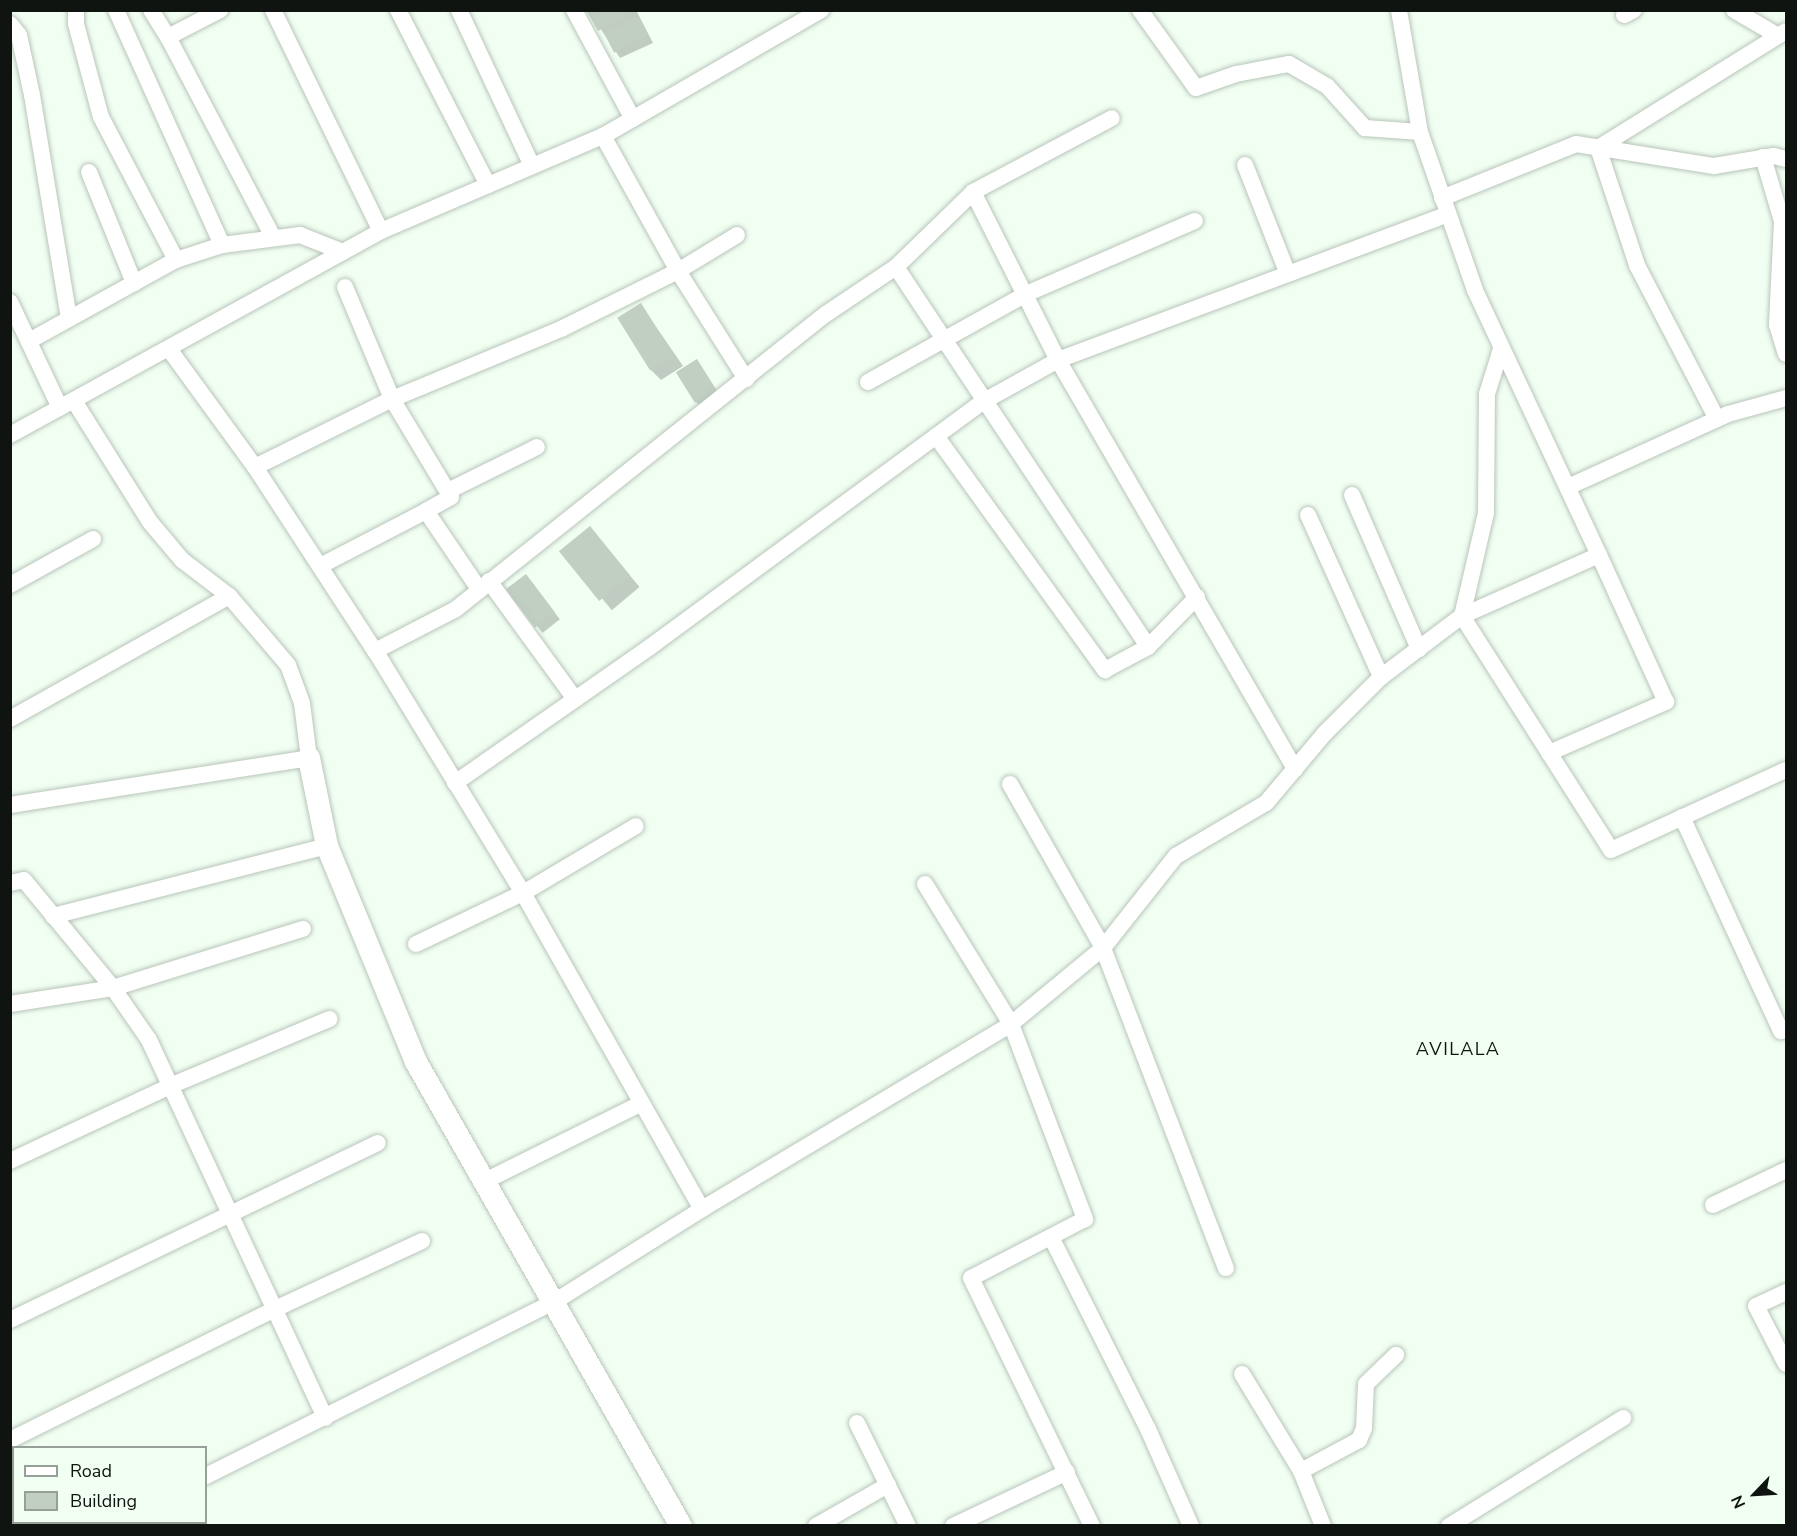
<!DOCTYPE html>
<html>
<head>
<meta charset="utf-8">
<style>
	body { margin:0 }
	#map { position:relative; width:1797px; height:1536px; overflow:hidden; background:#f1fef2; font-family:"Nunito Sans",sans-serif }
	div>[style] { position:absolute }
	.shadow>* { inset:0; background:#0003; transform-origin:0 0 }
	.building>* { inset:0; background:#c1cec2; transform-origin:0 0 }
	.roads { filter:drop-shadow(0 0 2px #b8c5b9) drop-shadow(0 0 2px #b8c5b9) }
	.street>* { height:16px; margin:-8px; padding:0 8px; transform-origin:8px; border-radius:8px; background:#fff }
	.secondary>* { height:22px; margin:-11px; padding:0 11px; transform-origin:11px; border-radius:11px; background:#fff }
	span { translate:-50% -50%; white-space:nowrap; text-align:center; line-height:1.15; -webkit-text-stroke:6px #f1fef2; paint-order:stroke }
	.quarter-label { font-size:18px; color:#0f1410; letter-spacing:1.5px }
	.frame { position:absolute; inset:0; border:12px solid #0f1410; pointer-events:none }
	.legend { position:absolute; left:12px; top:1446px; width:195px; height:78px; box-sizing:border-box; background:#f1fef2; border:2px solid #97a098; margin:0; padding:8px 10px; list-style:none; font-size:18px; color:#0f1410 }
	.legend li { display:flex; align-items:center; gap:12px; height:30px }
	.legend b { width:30px; border:2px solid #97a098 }
	.north { position:absolute; left:1725px; top:1464px; width:60px; height:60px; -webkit-text-stroke:4px #f1fef2; paint-order:stroke; rotate:245deg; font-size:16px; font-weight:700; line-height:24px; text-align:center; color:#0f1410 }
	.north::after { content:''; display:block; margin:auto; width:21px; height:27px; background:#0f1410; clip-path:polygon(50% 0,100% 100%,50% 72%,0 100%) }
</style>
</head>
<body>
<div id="map">
	<div class="shadow">
		<i style="clip-path:polygon(588px 10px,636px 10px,653px 43px,620px 58px)"></i>
		<i style="clip-path:polygon(641px 305px,683px 366px,661px 380px,651px 370px)"></i>
		<i style="clip-path:polygon(697px 361px,721px 397px,702px 408px,696px 402px)"></i>
		<i style="left:590px;top:528px;width:77px;height:36px;rotate:50deg"></i>
		<i style="left:526px;top:576px;width:55px;height:22px;rotate:52deg"></i>
	</div>
	<div class="building">
		<i style="clip-path:polygon(586px 10px,635px 10px,598px 31px)"></i>
		<i style="left:638px;top:16px;width:22px;height:38px;rotate:63deg"></i>
		<i style="left:641px;top:303px;width:62px;height:28px;rotate:58deg"></i>
		<i style="left:697px;top:359px;width:36px;height:25px;rotate:58deg"></i>
		<i style="left:590px;top:526px;width:64px;height:40px;rotate:51deg"></i>
		<i style="left:526px;top:574px;width:48px;height:25px;rotate:53deg"></i>
	</div>
	<div class="roads">
		<div class="street">
			<i style="left:76px;top:10px;width:14px;rotate:90deg"></i>
			<i style="left:76px;top:24px;width:96px;rotate:75deg"></i>
			<i style="left:101px;top:117px;width:161px;rotate:62.3deg"></i>
			<i style="left:116px;top:10px;width:258px;rotate:65.7deg"></i>
			<i style="left:151px;top:10px;width:32px;rotate:58deg"></i>
			<i style="left:168px;top:37px;width:59px;rotate:-27.4deg"></i>
			<i style="left:273px;top:10px;width:246px;rotate:64deg"></i>
			<i style="left:398px;top:10px;width:197px;rotate:62.8deg"></i>
			<i style="left:459px;top:10px;width:172px;rotate:64.9deg"></i>
			<i style="left:574px;top:10px;width:124px;rotate:61.6deg"></i>
			<i style="left:1140px;top:10px;width:96px;rotate:54.3deg"></i>
			<i style="left:1196px;top:88px;width:42px;rotate:-19.3deg"></i>
			<i style="left:1236px;top:74px;width:54px;rotate:-10.7deg"></i>
			<i style="left:1289px;top:64px;width:44px;rotate:30.1deg"></i>
			<i style="left:1327px;top:86px;width:57px;rotate:47.9deg"></i>
			<i style="left:1365px;top:128px;width:55px;rotate:4.2deg"></i>
			<i style="left:1734px;top:10px;width:51px;rotate:30.6deg"></i>
			<i style="left:1624px;top:15px;width:11px;rotate:-27deg"></i>
			<i style="left:10px;top:24px;width:14px;rotate:51deg"></i>
			<i style="left:19px;top:35px;width:61px;rotate:77.8deg"></i>
			<i style="left:32px;top:95px;width:227px;rotate:80.6deg"></i>
			<i style="left:168px;top:37px;width:226px;rotate:62.3deg"></i>
			<i style="left:603px;top:136px;width:154px;rotate:60.9deg"></i>
			<i style="left:678px;top:271px;width:128px;rotate:57.8deg"></i>
			<i style="left:1763px;top:157px;width:67px;rotate:73.5deg"></i>
			<i style="left:1782px;top:221px;width:104px;rotate:92.8deg"></i>
			<i style="left:1777px;top:325px;width:30px;rotate:73deg"></i>
			<i style="left:1245px;top:165px;width:117px;rotate:68.5deg"></i>
			<i style="left:89px;top:172px;width:120px;rotate:67.9deg"></i>
			<i style="left:973px;top:192px;width:188px;rotate:63.2deg"></i>
			<i style="left:1058px;top:360px;width:473px;rotate:59.9deg"></i>
			<i style="left:1442px;top:198px;width:144px;rotate:-21.9deg"></i>
			<i style="left:1576px;top:144px;width:140px;rotate:9.1deg"></i>
			<i style="left:1714px;top:166px;width:61px;rotate:-9.5deg"></i>
			<i style="left:1774px;top:156px;width:12px;rotate:14deg"></i>
			<i style="left:896px;top:267px;width:456px;rotate:56.4deg"></i>
			<i style="left:1148px;top:647px;width:70px;rotate:-45.6deg"></i>
			<i style="left:345px;top:287px;width:121px;rotate:67.2deg"></i>
			<i style="left:392px;top:399px;width:114px;rotate:59deg"></i>
			<i style="left:451px;top:497px;width:29px;rotate:151deg"></i>
			<i style="left:426px;top:511px;width:94px;rotate:55.8deg"></i>
			<i style="left:10px;top:302px;width:117px;rotate:64.7deg"></i>
			<i style="left:29px;top:341px;width:168px;rotate:-28.9deg"></i>
			<i style="left:176px;top:260px;width:48px;rotate:-18.1deg"></i>
			<i style="left:222px;top:245px;width:79px;rotate:-7.3deg"></i>
			<i style="left:300px;top:235px;width:46px;rotate:21.6deg"></i>
			<i style="left:169px;top:349px;width:146px;rotate:53.9deg"></i>
			<i style="left:255px;top:467px;width:233px;rotate:56.9deg"></i>
			<i style="left:382px;top:662px;width:271px;rotate:58.6deg"></i>
			<i style="left:523px;top:893px;width:363px;rotate:60.5deg"></i>
			<i style="left:1501px;top:349px;width:47px;rotate:107.3deg"></i>
			<i style="left:1487px;top:394px;width:119px;rotate:90.5deg"></i>
			<i style="left:1486px;top:513px;width:106px;rotate:103.1deg"></i>
			<i style="left:1462px;top:616px;width:277px;rotate:57.5deg"></i>
			<i style="left:1611px;top:850px;width:192px;rotate:-24.6deg"></i>
			<i style="left:868px;top:382px;width:181px;rotate:-29.1deg"></i>
			<i style="left:1026px;top:294px;width:184px;rotate:-23.4deg"></i>
			<i style="left:1717px;top:419px;width:174px;rotate:-117.5deg"></i>
			<i style="left:1637px;top:265px;width:123px;rotate:-108.4deg"></i>
			<i style="left:1598px;top:148px;width:221px;rotate:-31.9deg"></i>
			<i style="left:10px;top:435px;width:423px;rotate:-28.8deg"></i>
			<i style="left:381px;top:231px;width:241px;rotate:-23.2deg"></i>
			<i style="left:603px;top:136px;width:252px;rotate:-30deg"></i>
			<i style="left:936px;top:436px;width:289px;rotate:54.2deg"></i>
			<i style="left:1105px;top:670px;width:49px;rotate:-28.1deg"></i>
			<i style="left:255px;top:467px;width:153px;rotate:-26.4deg"></i>
			<i style="left:392px;top:399px;width:183px;rotate:-22.5deg"></i>
			<i style="left:561px;top:329px;width:131px;rotate:-26.4deg"></i>
			<i style="left:678px;top:271px;width:69px;rotate:-31.4deg"></i>
			<i style="left:1568px;top:487px;width:176px;rotate:-24.5deg"></i>
			<i style="left:1728px;top:414px;width:60px;rotate:-15.4deg"></i>
			<i style="left:448px;top:491px;width:99px;rotate:-26.3deg"></i>
			<i style="left:1352px;top:495px;width:168px;rotate:66.5deg"></i>
			<i style="left:1308px;top:515px;width:178px;rotate:65.7deg"></i>
			<i style="left:320px;top:566px;width:119px;rotate:-27.4deg"></i>
			<i style="left:489px;top:581px;width:146px;rotate:53.9deg"></i>
			<i style="left:10px;top:585px;width:95px;rotate:-29deg"></i>
			<i style="left:375px;top:651px;width:91px;rotate:-27.4deg"></i>
			<i style="left:456px;top:609px;width:473px;rotate:-38.6deg"></i>
			<i style="left:826px;top:314px;width:84px;rotate:-33.9deg"></i>
			<i style="left:896px;top:267px;width:107px;rotate:-44.2deg"></i>
			<i style="left:973px;top:192px;width:157px;rotate:-28deg"></i>
			<i style="left:10px;top:719px;width:251px;rotate:-29.3deg"></i>
			<i style="left:1549px;top:753px;width:128px;rotate:-23.6deg"></i>
			<i style="left:1666px;top:702px;width:162px;rotate:-114.5deg"></i>
			<i style="left:455px;top:783px;width:238px;rotate:-34.9deg"></i>
			<i style="left:650px;top:647px;width:415px;rotate:-36.4deg"></i>
			<i style="left:984px;top:401px;width:85px;rotate:-29deg"></i>
			<i style="left:1058px;top:360px;width:416px;rotate:-20.5deg"></i>
			<i style="left:1010px;top:784px;width:189px;rotate:60.4deg"></i>
			<i style="left:1103px;top:948px;width:343px;rotate:69deg"></i>
			<i style="left:10px;top:805px;width:303px;rotate:-8.9deg"></i>
			<i style="left:309px;top:758px;width:55px;rotate:-97.3deg"></i>
			<i style="left:302px;top:703px;width:40px;rotate:-110.2deg"></i>
			<i style="left:288px;top:665px;width:91px;rotate:-130.5deg"></i>
			<i style="left:229px;top:596px;width:59px;rotate:-142.5deg"></i>
			<i style="left:182px;top:560px;width:50px;rotate:-130.1deg"></i>
			<i style="left:150px;top:522px;width:143px;rotate:-122.1deg"></i>
			<i style="left:1682px;top:817px;width:236px;rotate:65.2deg"></i>
			<i style="left:1781px;top:1031px;width:5px;rotate:-22deg"></i>
			<i style="left:10px;top:883px;width:14px;rotate:-12deg"></i>
			<i style="left:24px;top:880px;width:140px;rotate:50.5deg"></i>
			<i style="left:113px;top:988px;width:63px;rotate:55.3deg"></i>
			<i style="left:149px;top:1040px;width:417px;rotate:65deg"></i>
			<i style="left:925px;top:884px;width:164px;rotate:58.4deg"></i>
			<i style="left:1011px;top:1024px;width:209px;rotate:69.2deg"></i>
			<i style="left:1085px;top:1219px;width:128px;rotate:152.6deg"></i>
			<i style="left:971px;top:1278px;width:276px;rotate:64deg"></i>
			<i style="left:53px;top:916px;width:283px;rotate:-14.3deg"></i>
			<i style="left:416px;top:944px;width:119px;rotate:-25.5deg"></i>
			<i style="left:523px;top:893px;width:131px;rotate:-30.7deg"></i>
			<i style="left:10px;top:1004px;width:104px;rotate:-8.8deg"></i>
			<i style="left:113px;top:988px;width:199px;rotate:-17.3deg"></i>
			<i style="left:10px;top:1161px;width:177px;rotate:-25.1deg"></i>
			<i style="left:170px;top:1086px;width:173px;rotate:-22.8deg"></i>
			<i style="left:485px;top:1181px;width:175px;rotate:-26.4deg"></i>
			<i style="left:1713px;top:1205px;width:81px;rotate:-25.6deg"></i>
			<i style="left:1052px;top:1239px;width:213px;rotate:63.2deg"></i>
			<i style="left:1148px;top:1429px;width:106px;rotate:66.1deg"></i>
			<i style="left:1786px;top:1292px;width:33px;rotate:155deg"></i>
			<i style="left:1756px;top:1306px;width:65px;rotate:62.7deg"></i>
			<i style="left:10px;top:1320px;width:408px;rotate:-25.7deg"></i>
			<i style="left:1242px;top:1374px;width:114px;rotate:58.7deg"></i>
			<i style="left:1301px;top:1471px;width:59px;rotate:68.2deg"></i>
			<i style="left:857px;top:1423px;width:115px;rotate:63.7deg"></i>
			<i style="left:10px;top:1440px;width:296px;rotate:-26.3deg"></i>
			<i style="left:275px;top:1309px;width:162px;rotate:-24.8deg"></i>
			<i style="left:1301px;top:1471px;width:66px;rotate:-28.1deg"></i>
			<i style="left:1359px;top:1440px;width:13px;rotate:-67deg"></i>
			<i style="left:1364px;top:1428px;width:44px;rotate:-87.4deg"></i>
			<i style="left:1366px;top:1384px;width:42px;rotate:-44deg"></i>
			<i style="left:10px;top:1472px;width:7px;rotate:56deg"></i>
			<i style="left:206px;top:1476px;width:389px;rotate:-26.6deg"></i>
			<i style="left:554px;top:1302px;width:175px;rotate:-32.1deg"></i>
			<i style="left:702px;top:1209px;width:360px;rotate:-30.9deg"></i>
			<i style="left:1011px;top:1024px;width:119px;rotate:-39.6deg"></i>
			<i style="left:1103px;top:948px;width:117px;rotate:-51.6deg"></i>
			<i style="left:1176px;top:856px;width:104px;rotate:-30.5deg"></i>
			<i style="left:1266px;top:803px;width:92px;rotate:-49.9deg"></i>
			<i style="left:1325px;top:733px;width:79px;rotate:-45deg"></i>
			<i style="left:1381px;top:677px;width:101px;rotate:-37deg"></i>
			<i style="left:1462px;top:616px;width:150px;rotate:-24deg"></i>
			<i style="left:1599px;top:555px;width:293px;rotate:-115.1deg"></i>
			<i style="left:1475px;top:290px;width:167px;rotate:-109.2deg"></i>
			<i style="left:1420px;top:132px;width:124px;rotate:-99.8deg"></i>
			<i style="left:39px;top:1522px;width:4px;rotate:63deg"></i>
			<i style="left:104px;top:1526px;width:7px;rotate:-34deg"></i>
			<i style="left:816px;top:1526px;width:83px;rotate:-29.7deg"></i>
			<i style="left:953px;top:1526px;width:126px;rotate:-25.3deg"></i>
			<i style="left:1449px;top:1526px;width:205px;rotate:-31.8deg"></i>
		</div>
		<div class="secondary">
			<i style="left:309px;top:758px;width:90px;rotate:78.4deg"></i>
			<i style="left:327px;top:846px;width:234px;rotate:67.6deg"></i>
			<i style="left:416px;top:1062px;width:534px;rotate:60.27deg"></i>
		</div>
	</div>
	<div class="quarter-label">
		<span style="left:1458px;top:1049px">AVILALA</span>
	</div>
	<div class="frame"></div>
	<ul class="legend">
	<li><b style="height:8px;background:#fff"></b>Road</li>
	<li><b style="height:16px;background:#c1cec2"></b>Building</li>
	</ul>
	<div class="north">N</div>
</div>
</body>
</html>
